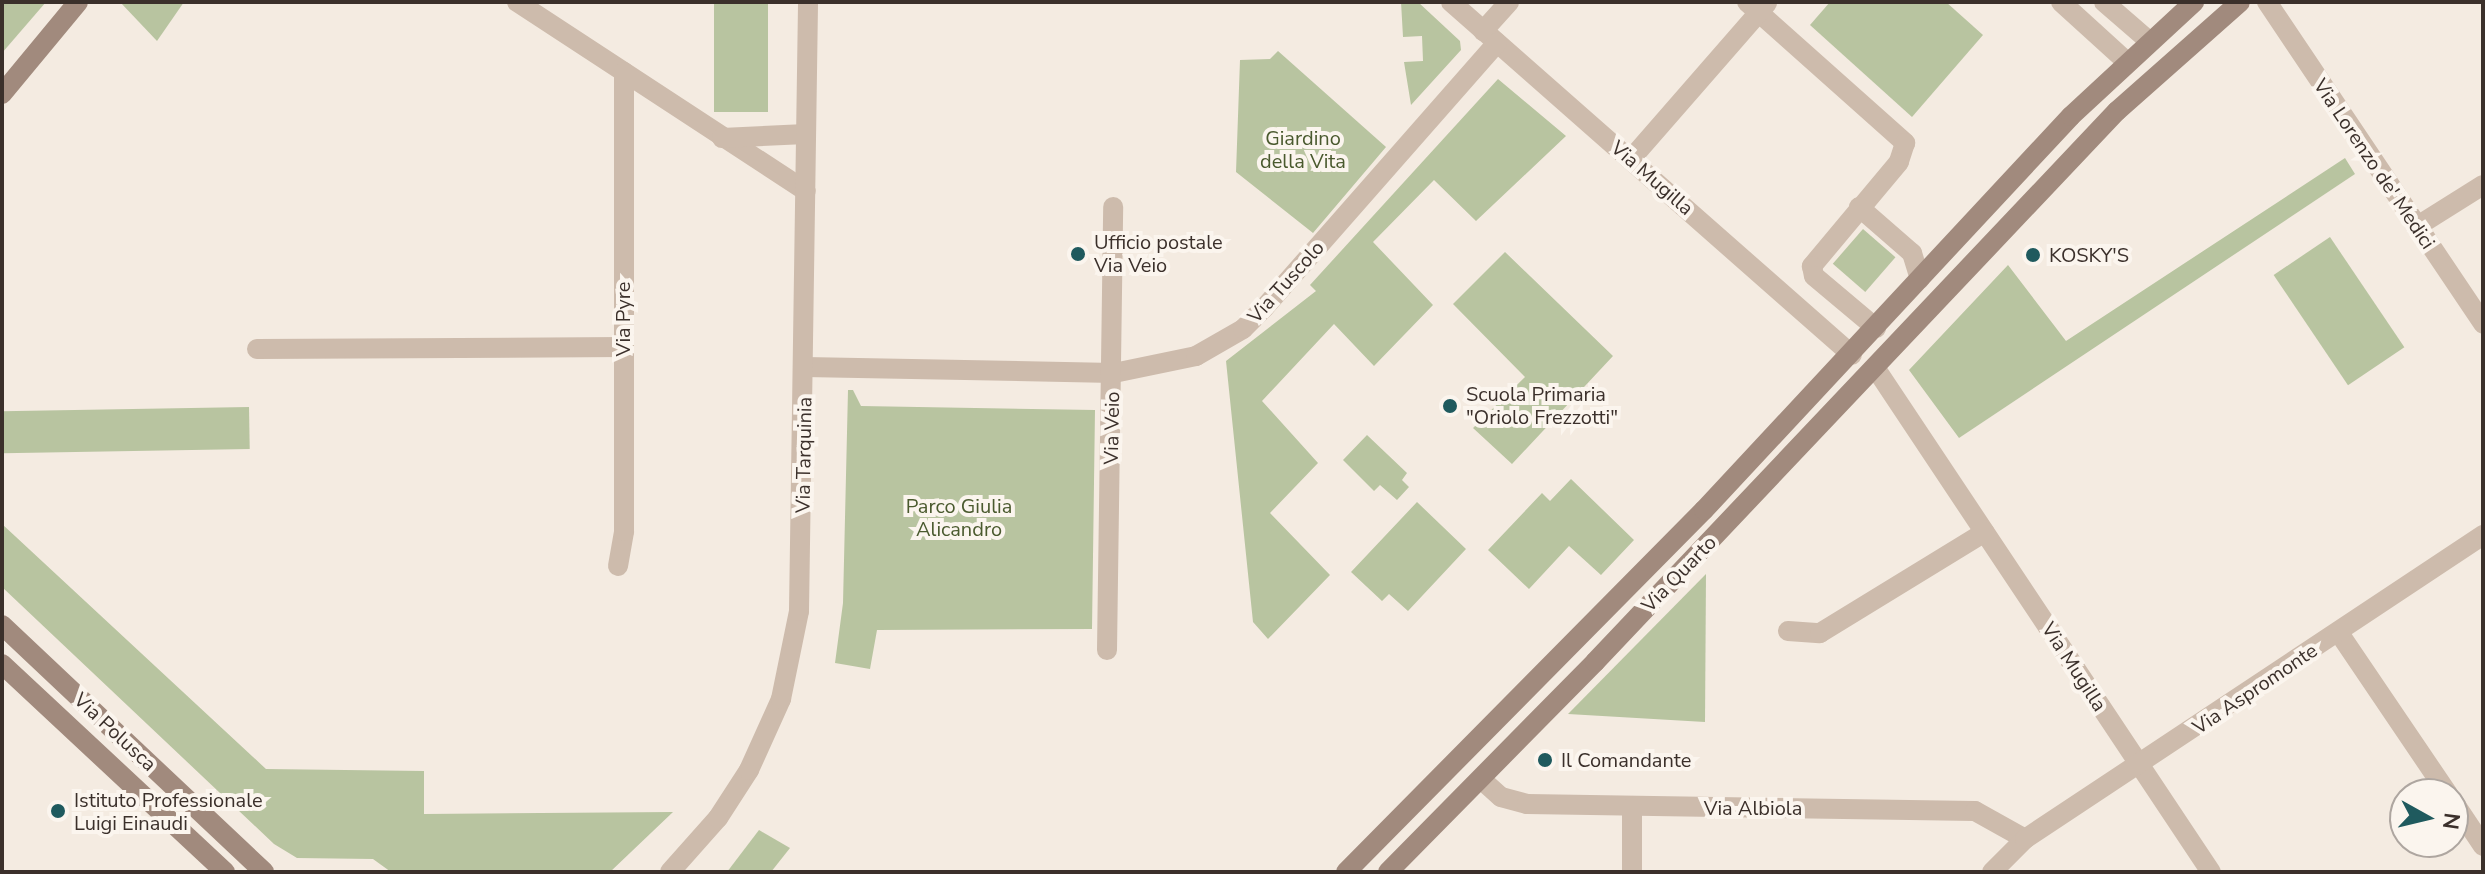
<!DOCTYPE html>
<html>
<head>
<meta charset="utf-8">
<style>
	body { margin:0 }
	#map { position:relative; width:2485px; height:874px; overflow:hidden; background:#f4ebe1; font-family:"Nunito Sans",sans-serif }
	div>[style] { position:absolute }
	.green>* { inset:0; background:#b8c4a0; transform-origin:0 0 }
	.street>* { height:20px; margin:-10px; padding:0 10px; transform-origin:10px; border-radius:10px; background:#cdbbac }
	.secondary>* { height:20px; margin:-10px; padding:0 10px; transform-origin:10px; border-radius:10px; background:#a18a7d }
	.dots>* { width:22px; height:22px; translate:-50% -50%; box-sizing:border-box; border:4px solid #fbf5ee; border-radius:50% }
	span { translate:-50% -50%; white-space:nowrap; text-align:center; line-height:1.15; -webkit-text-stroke:8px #fbf5ee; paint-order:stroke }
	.park-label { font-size:20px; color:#4a5a2e }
	.street-label { font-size:20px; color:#3b302b }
	.poi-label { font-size:20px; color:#3b302b }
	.left { translate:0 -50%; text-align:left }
	.frame { position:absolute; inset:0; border:4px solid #3b302b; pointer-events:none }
	.north { position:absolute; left:2389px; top:778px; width:80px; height:80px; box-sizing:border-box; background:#fbf5ee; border:2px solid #aea6a0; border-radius:50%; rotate:98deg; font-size:22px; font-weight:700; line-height:32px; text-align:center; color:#3b302b }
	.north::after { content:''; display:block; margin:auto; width:28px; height:36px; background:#1f5a5e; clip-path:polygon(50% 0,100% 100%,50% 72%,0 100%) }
</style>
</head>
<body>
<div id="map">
	<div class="green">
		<i style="clip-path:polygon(2px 2px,46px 2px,2px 53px)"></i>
		<i style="clip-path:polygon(120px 2px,184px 2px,157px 41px)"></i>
		<i style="left:714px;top:2px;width:54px;height:110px"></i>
		<i style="clip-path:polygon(1401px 2px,1418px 2px,1460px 41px,1461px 50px,1411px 105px,1404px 62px,1423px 61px,1422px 36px,1403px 37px)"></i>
		<i style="clip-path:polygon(1830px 2px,1946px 2px,1983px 35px,1912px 117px,1810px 25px)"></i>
		<i style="clip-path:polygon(1278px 51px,1386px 147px,1313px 233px,1236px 172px,1240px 60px,1270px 59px)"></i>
		<i style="clip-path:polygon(1498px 79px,1566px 136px,1476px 221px,1434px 180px,1373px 242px,1433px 305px,1374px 366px,1334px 324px,1262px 401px,1318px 463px,1270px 513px,1330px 575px,1268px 639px,1253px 622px,1226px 361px,1316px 291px,1310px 285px)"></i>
		<i style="clip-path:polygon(2345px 158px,2355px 174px,1959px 438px,1909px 370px,2008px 265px,2066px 341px)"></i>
		<i style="left:1863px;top:229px;width:43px;height:46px;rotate:41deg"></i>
		<i style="left:2330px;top:237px;width:133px;height:68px;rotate:56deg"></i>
		<i style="clip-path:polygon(1505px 252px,1613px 356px,1512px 464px,1473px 428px,1525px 377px,1453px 304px)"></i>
		<i style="clip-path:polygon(848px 390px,853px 390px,861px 406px,1095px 410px,1092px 629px,877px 630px,870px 669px,835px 663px,843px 603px)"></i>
		<i style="left:249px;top:407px;width:42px;height:247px;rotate:89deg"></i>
		<i style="clip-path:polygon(1367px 435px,1407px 473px,1402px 480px,1409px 487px,1397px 500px,1380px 485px,1374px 491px,1343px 460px)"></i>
		<i style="clip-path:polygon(1571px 479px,1634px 540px,1601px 575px,1569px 546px,1529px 589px,1488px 550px,1542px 493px,1550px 501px)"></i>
		<i style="clip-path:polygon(1417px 502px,1466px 549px,1408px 611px,1389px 594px,1382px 601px,1351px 572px)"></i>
		<i style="clip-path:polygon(2px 524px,266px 769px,424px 771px,424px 814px,673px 812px,610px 872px,391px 872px,373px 859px,297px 858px,274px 844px,2px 587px)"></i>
		<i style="clip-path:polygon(1706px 574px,1705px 722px,1568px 714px)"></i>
		<i style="clip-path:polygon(759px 830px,790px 848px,771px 872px,727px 872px)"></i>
	</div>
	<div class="street">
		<i style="left:517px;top:2px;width:345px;rotate:33.2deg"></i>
		<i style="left:1451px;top:2px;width:534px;rotate:41.36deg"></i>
		<i style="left:1747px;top:2px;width:212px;rotate:41.7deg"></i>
		<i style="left:1905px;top:143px;width:20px;rotate:108deg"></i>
		<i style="left:1899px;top:162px;width:136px;rotate:129.9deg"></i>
		<i style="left:1812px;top:266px;width:10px;rotate:79deg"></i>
		<i style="left:1814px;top:276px;width:81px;rotate:40deg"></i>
		<i style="left:2061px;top:2px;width:89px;rotate:42.3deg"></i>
		<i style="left:2104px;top:2px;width:60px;rotate:40.9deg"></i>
		<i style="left:2267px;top:2px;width:388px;rotate:56.1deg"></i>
		<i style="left:1483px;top:31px;width:39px;rotate:-48deg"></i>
		<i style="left:722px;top:138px;width:84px;rotate:-2.7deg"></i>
		<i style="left:1631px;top:159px;width:207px;rotate:-48.9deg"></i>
		<i style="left:1859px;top:207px;width:70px;rotate:41deg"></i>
		<i style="left:1912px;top:253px;width:27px;rotate:73deg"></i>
		<i style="left:2416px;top:227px;width:79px;rotate:-32.1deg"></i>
		<i style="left:257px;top:349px;width:366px;rotate:-0.3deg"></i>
		<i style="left:805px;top:367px;width:309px;rotate:1.1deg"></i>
		<i style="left:1114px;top:373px;width:84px;rotate:-11.7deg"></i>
		<i style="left:1196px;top:356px;width:54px;rotate:-29.9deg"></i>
		<i style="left:1243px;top:329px;width:30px;rotate:-45deg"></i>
		<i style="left:1264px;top:308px;width:353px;rotate:-48.7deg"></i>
		<i style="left:1876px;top:369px;width:604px;rotate:56.34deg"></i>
		<i style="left:618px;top:566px;width:36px;rotate:-80deg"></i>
		<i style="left:624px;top:531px;width:459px;rotate:-90deg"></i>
		<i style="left:1788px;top:631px;width:32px;rotate:4deg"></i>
		<i style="left:1820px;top:633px;width:193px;rotate:-31.5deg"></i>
		<i style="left:2339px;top:633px;width:194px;rotate:55.9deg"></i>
		<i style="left:1107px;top:650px;width:443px;rotate:-89.2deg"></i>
		<i style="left:1482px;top:780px;width:25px;rotate:42deg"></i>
		<i style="left:1501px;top:797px;width:27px;rotate:15deg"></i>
		<i style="left:1527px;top:804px;width:448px;rotate:0.9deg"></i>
		<i style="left:1975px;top:811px;width:57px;rotate:29.2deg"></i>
		<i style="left:2453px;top:801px;width:54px;rotate:56.3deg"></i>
		<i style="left:1632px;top:807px;width:65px;rotate:90deg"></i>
		<i style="left:670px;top:872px;width:72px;rotate:-48.4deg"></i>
		<i style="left:718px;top:818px;width:57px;rotate:-57.1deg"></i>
		<i style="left:749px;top:770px;width:78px;rotate:-65.7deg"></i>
		<i style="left:781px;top:699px;width:90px;rotate:-78.4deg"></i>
		<i style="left:799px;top:611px;width:609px;rotate:-89.15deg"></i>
		<i style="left:1992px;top:872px;width:47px;rotate:-45deg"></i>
		<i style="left:2025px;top:839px;width:550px;rotate:-33.57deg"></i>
	</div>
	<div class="secondary">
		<i style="left:2px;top:94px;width:119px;rotate:-50.4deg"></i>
		<i style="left:2px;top:625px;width:360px;rotate:43.3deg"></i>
		<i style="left:2px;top:664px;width:305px;rotate:43deg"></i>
		<i style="left:1346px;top:872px;width:509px;rotate:-45.32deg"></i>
		<i style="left:1704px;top:510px;width:538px;rotate:-47.03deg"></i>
		<i style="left:2071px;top:116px;width:168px;rotate:-42.8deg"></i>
		<i style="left:1388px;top:872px;width:295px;rotate:-45.4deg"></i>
		<i style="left:1595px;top:662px;width:759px;rotate:-46.55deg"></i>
		<i style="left:2117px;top:111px;width:164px;rotate:-41.5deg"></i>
	</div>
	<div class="dots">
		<i style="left:1078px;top:254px;background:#1f5a5e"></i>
		<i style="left:2033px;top:255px;background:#1f5a5e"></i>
		<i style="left:1450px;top:406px;background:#1f5a5e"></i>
		<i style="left:1545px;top:760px;background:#1f5a5e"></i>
		<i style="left:58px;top:811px;background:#1f5a5e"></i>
	</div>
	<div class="park-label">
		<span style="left:1303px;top:150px">Giardino<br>della Vita</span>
		<span style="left:959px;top:518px">Parco Giulia<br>Alicandro</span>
	</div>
	<div class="street-label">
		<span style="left:2374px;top:164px;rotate:56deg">Via Lorenzo de' Medici</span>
		<span style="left:1652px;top:178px;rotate:41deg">Via Mugilla</span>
		<span style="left:1286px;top:282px;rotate:-48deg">Via Tuscolo</span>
		<span style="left:623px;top:319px;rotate:-90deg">Via Pyre</span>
		<span style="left:1112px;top:428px;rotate:-89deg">Via Veio</span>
		<span style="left:804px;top:455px;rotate:-89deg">Via Tarquinia</span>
		<span style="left:1679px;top:574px;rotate:-46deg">Via Quarto</span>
		<span style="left:2074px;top:667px;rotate:57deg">Via Mugilla</span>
		<span style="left:2255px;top:689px;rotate:-34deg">Via Aspromonte</span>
		<span style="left:115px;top:732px;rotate:43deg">Via Polusca</span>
		<span style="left:1753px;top:808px">Via Albiola</span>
	</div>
	<div class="poi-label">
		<span class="left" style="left:1094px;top:254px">Ufficio postale<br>Via Veio</span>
		<span class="left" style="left:2049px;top:255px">KOSKY'S</span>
		<span class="left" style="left:1466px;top:406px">Scuola Primaria<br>"Oriolo Frezzotti"</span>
		<span class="left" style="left:1561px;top:760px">Il Comandante</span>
		<span class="left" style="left:74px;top:812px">Istituto Professionale<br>Luigi Einaudi</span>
	</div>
	<div class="frame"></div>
	<div class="north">N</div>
</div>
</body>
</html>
